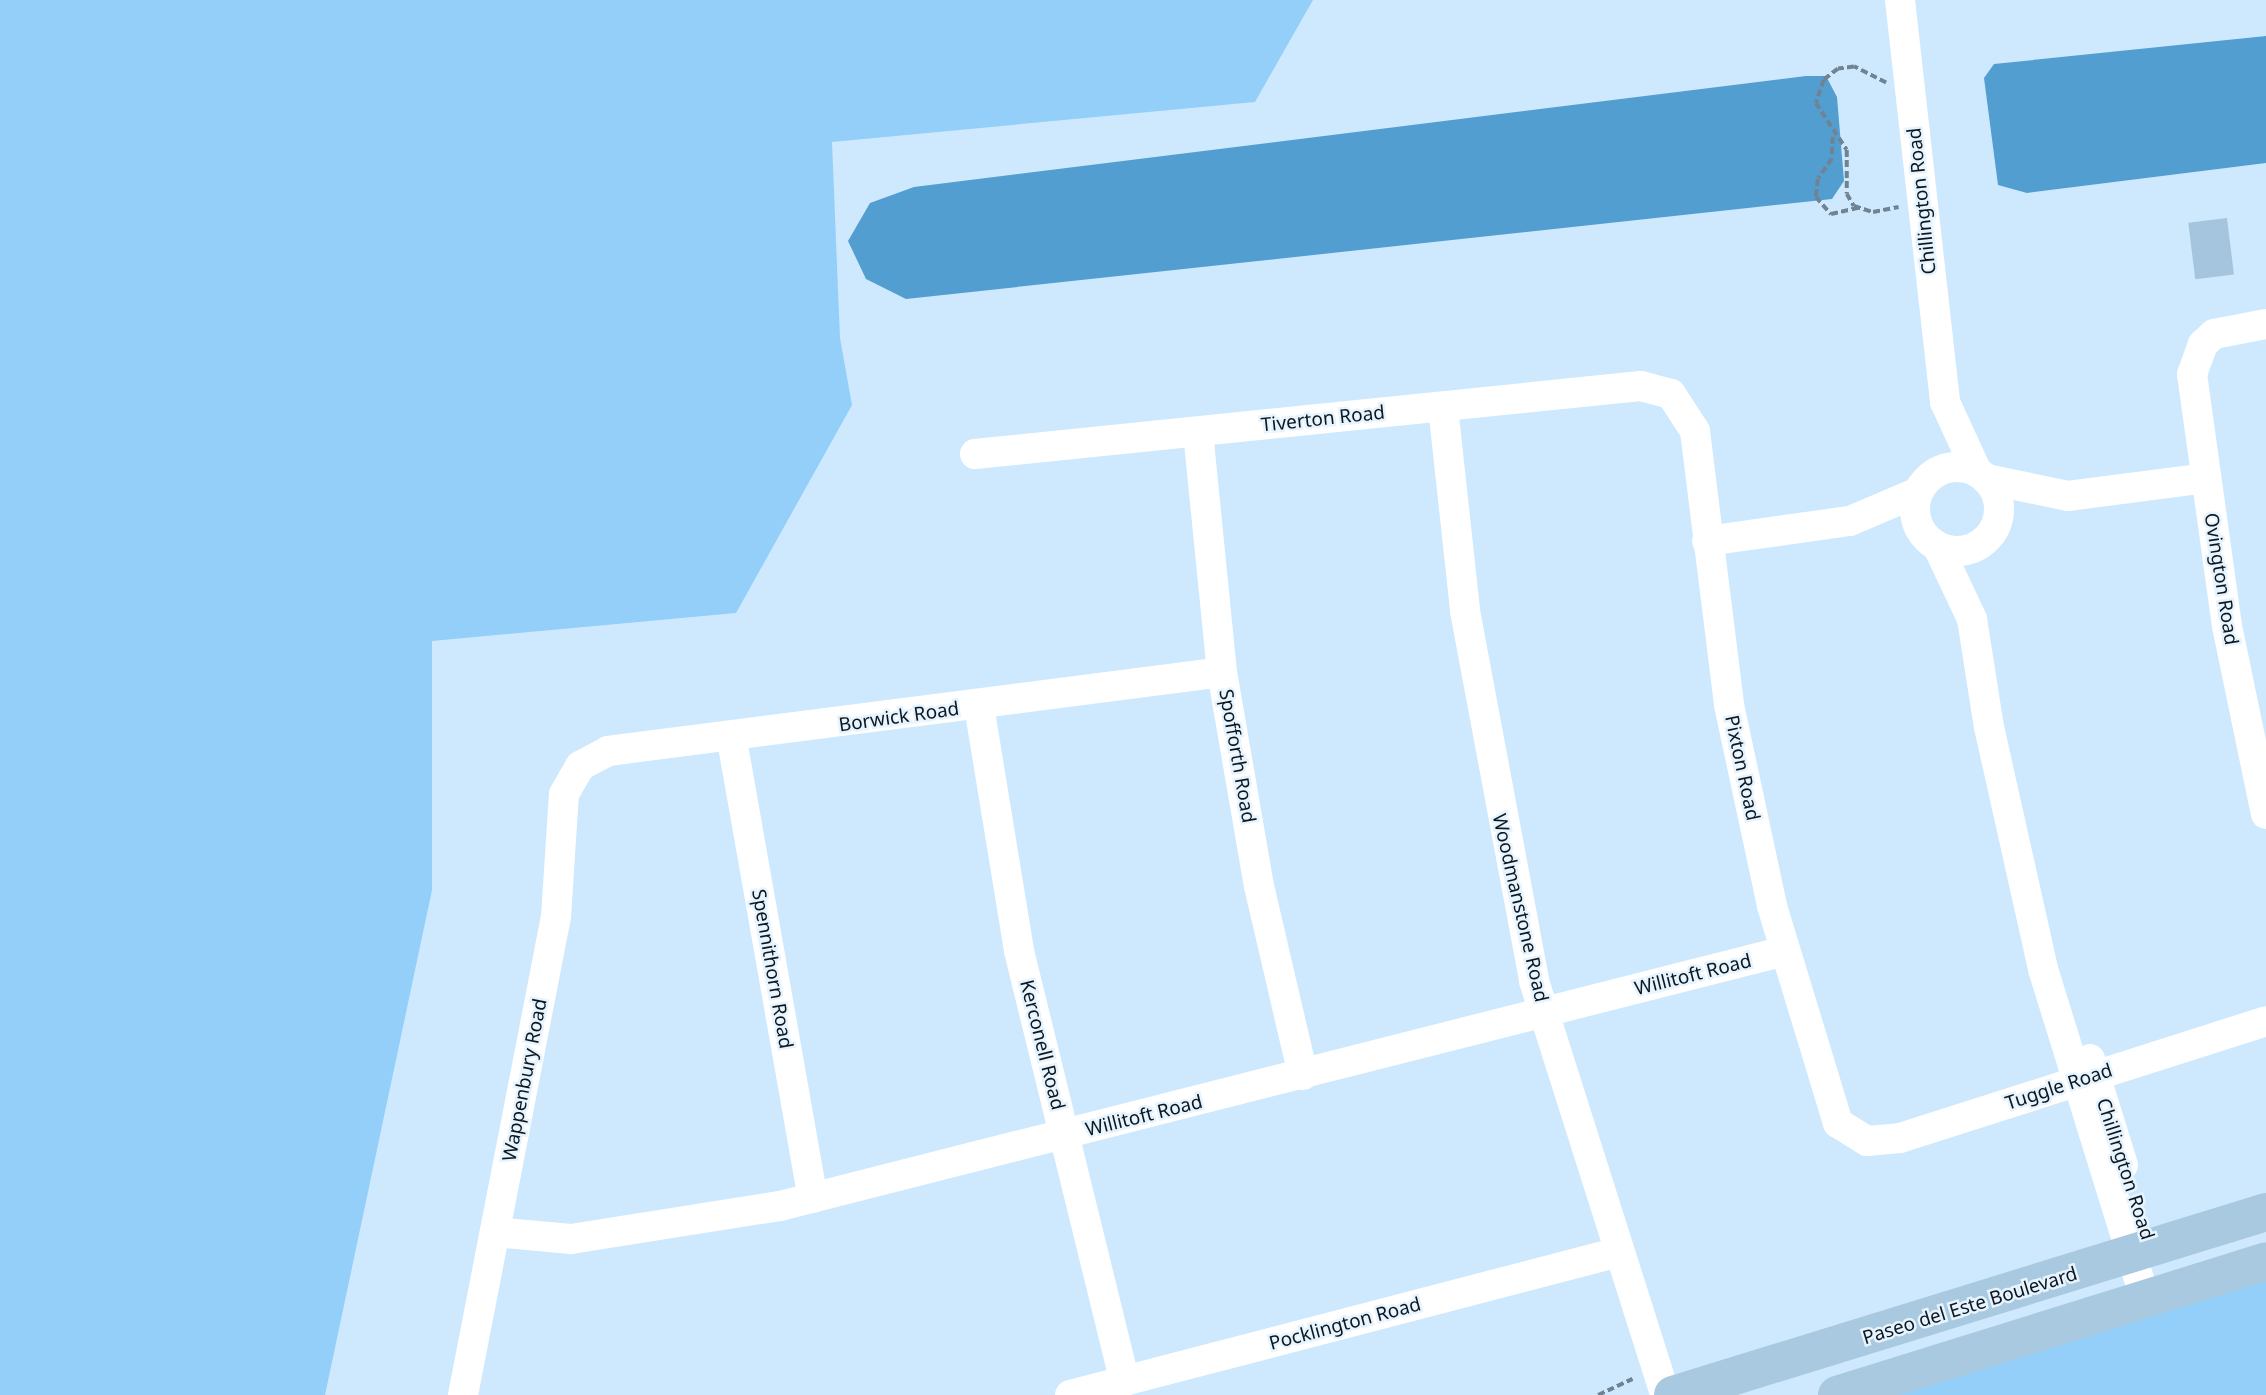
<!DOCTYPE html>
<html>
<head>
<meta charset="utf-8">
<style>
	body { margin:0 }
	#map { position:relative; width:2266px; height:1395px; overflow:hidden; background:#cee9fd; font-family:"Noto Sans",sans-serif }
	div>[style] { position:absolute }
	.green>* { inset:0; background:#94cff9 }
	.water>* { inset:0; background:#539ed0 }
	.building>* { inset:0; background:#a5c5de; transform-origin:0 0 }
	.path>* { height:3.5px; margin-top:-1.75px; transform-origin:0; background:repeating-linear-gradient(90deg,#708392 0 7px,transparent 0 10.5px) }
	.minor>* { height:30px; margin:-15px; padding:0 15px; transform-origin:15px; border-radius:15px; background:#fff }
	.minor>.ring { margin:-15px; padding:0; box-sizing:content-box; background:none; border:30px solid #fff; border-radius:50% }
	.major>* { height:38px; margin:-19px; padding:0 19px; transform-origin:19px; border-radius:19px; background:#a8c9df }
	span { translate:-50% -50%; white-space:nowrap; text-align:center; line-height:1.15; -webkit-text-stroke:5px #e7f4fe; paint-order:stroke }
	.street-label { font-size:19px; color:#0c1821 }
</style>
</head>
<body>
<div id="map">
	<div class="green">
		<i style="clip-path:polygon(0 0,1313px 0,1255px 102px,832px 142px,840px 338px,852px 405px,736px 613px,432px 641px,432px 890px,325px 1395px,0 1395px)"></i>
		<i style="clip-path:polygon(2266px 1276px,2266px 1395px,1884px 1395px)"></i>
	</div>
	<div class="water">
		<i style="clip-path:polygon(2266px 36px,2266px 163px,2027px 193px,1998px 185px,1984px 78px,1994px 64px)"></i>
		<i style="clip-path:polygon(1806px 76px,1826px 76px,1837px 97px,1844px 181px,1832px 199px,906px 299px,866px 279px,848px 241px,870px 203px,914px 187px)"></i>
	</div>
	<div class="building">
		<i style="left:2227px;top:218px;width:57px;height:39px;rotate:83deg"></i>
	</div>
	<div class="path">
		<i style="left:1886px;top:83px;width:36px;rotate:-153deg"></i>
		<i style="left:1854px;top:67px;width:16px;rotate:173deg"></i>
		<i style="left:1838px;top:69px;width:18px;rotate:142deg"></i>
		<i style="left:1824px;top:80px;width:24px;rotate:109deg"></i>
		<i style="left:1816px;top:103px;width:56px;rotate:56.6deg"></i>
		<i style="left:1847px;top:150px;width:44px;rotate:90deg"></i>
		<i style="left:1847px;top:194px;width:14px;rotate:60deg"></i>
		<i style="left:1854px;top:206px;width:20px;rotate:18deg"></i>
		<i style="left:1873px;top:212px;width:26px;rotate:-11deg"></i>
		<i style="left:1833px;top:137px;width:22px;rotate:93deg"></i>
		<i style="left:1832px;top:159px;width:24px;rotate:125deg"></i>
		<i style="left:1818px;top:179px;width:18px;rotate:96deg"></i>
		<i style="left:1816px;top:197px;width:23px;rotate:49deg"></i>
		<i style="left:1831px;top:214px;width:28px;rotate:-13deg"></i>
		<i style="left:1598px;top:1395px;width:38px;rotate:-25deg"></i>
	</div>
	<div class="minor">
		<i style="left:1900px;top:0;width:405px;rotate:83.6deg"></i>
		<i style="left:1945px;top:402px;width:77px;rotate:65.4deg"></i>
		<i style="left:2266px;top:324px;width:53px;rotate:169.1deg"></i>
		<i style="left:2214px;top:334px;width:15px;rotate:138deg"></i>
		<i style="left:2203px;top:344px;width:32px;rotate:110deg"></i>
		<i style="left:2192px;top:374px;width:254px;rotate:82.1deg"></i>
		<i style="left:2227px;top:626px;width:192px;rotate:78.3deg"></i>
		<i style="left:1443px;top:407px;width:205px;rotate:83.8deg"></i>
		<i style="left:1465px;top:611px;width:376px;rotate:79.4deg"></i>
		<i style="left:1534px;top:981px;width:434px;rotate:72.4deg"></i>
		<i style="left:1198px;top:432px;width:241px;rotate:84.3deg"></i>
		<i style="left:1222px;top:672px;width:217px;rotate:80.2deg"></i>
		<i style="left:1259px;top:886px;width:194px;rotate:76.9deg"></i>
		<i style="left:975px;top:454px;width:669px;rotate:-5.83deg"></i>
		<i style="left:1641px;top:386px;width:31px;rotate:15deg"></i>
		<i style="left:1671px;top:394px;width:44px;rotate:57deg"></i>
		<i style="left:1695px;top:431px;width:276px;rotate:82.9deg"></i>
		<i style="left:1729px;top:705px;width:206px;rotate:77.9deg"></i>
		<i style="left:1772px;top:906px;width:227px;rotate:73.1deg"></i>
		<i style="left:1838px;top:1123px;width:34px;rotate:32deg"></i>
		<i style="left:1867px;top:1141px;width:33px;rotate:-5deg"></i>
		<i style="left:1900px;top:1138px;width:384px;rotate:-17.7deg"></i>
		<i class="ring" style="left:1915px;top:467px;width:54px;height:54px"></i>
		<i style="left:1986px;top:479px;width:84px;rotate:11.7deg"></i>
		<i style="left:2068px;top:496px;width:139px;rotate:-7.4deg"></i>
		<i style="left:1707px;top:541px;width:144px;rotate:-8deg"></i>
		<i style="left:1850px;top:521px;width:74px;rotate:-23.1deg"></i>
		<i style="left:1938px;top:547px;width:80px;rotate:64.7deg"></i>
		<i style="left:1972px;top:619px;width:109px;rotate:81.1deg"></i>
		<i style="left:1989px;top:727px;width:248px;rotate:77.4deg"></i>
		<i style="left:2043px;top:969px;width:345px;rotate:72.8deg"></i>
		<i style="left:979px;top:706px;width:248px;rotate:80.7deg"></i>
		<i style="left:1019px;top:951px;width:443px;rotate:76.2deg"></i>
		<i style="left:732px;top:740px;width:465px;rotate:80deg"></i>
		<i style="left:2090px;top:1059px;width:111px;rotate:72.7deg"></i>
		<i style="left:495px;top:1232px;width:76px;rotate:5.3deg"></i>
		<i style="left:571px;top:1239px;width:212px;rotate:-9deg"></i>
		<i style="left:780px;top:1206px;width:1037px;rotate:-14.24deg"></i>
		<i style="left:463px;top:1395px;width:487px;rotate:-79deg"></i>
		<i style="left:556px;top:917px;width:123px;rotate:-86.3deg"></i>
		<i style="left:564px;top:794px;width:32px;rotate:-60deg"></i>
		<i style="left:580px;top:766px;width:32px;rotate:-28deg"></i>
		<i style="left:608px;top:751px;width:619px;rotate:-7.33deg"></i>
		<i style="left:1070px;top:1395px;width:567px;rotate:-14.6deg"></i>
	</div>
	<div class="major">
		<i style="left:1673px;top:1395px;width:621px;rotate:-17.15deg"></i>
		<i style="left:1837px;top:1395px;width:449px;rotate:-17.3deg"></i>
	</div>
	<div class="street-label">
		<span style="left:1922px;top:201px;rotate:-96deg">Chillington Road</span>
		<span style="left:1323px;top:419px;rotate:-6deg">Tiverton Road</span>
		<span style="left:2221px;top:579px;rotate:81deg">Ovington Road</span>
		<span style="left:899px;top:717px;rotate:-8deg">Borwick Road</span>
		<span style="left:1237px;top:756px;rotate:80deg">Spofforth Road</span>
		<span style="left:1742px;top:768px;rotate:78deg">Pixton Road</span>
		<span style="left:1520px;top:908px;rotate:77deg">Woodmanstone Road</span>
		<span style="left:772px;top:969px;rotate:80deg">Spennithorn Road</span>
		<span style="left:1693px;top:975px;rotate:-14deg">Willitoft Road</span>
		<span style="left:1042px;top:1045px;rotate:76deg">Kerconell Road</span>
		<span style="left:525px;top:1080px;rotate:-79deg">Wappenbury Road</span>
		<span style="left:2059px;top:1087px;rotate:-18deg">Tuggle Road</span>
		<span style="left:1144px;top:1116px;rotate:-14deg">Willitoft Road</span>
		<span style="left:2125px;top:1169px;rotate:72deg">Chillington Road</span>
		<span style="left:1970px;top:1306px;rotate:-17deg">Paseo del Este Boulevard</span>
		<span style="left:1345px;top:1324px;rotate:-15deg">Pocklington Road</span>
	</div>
</div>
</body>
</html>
